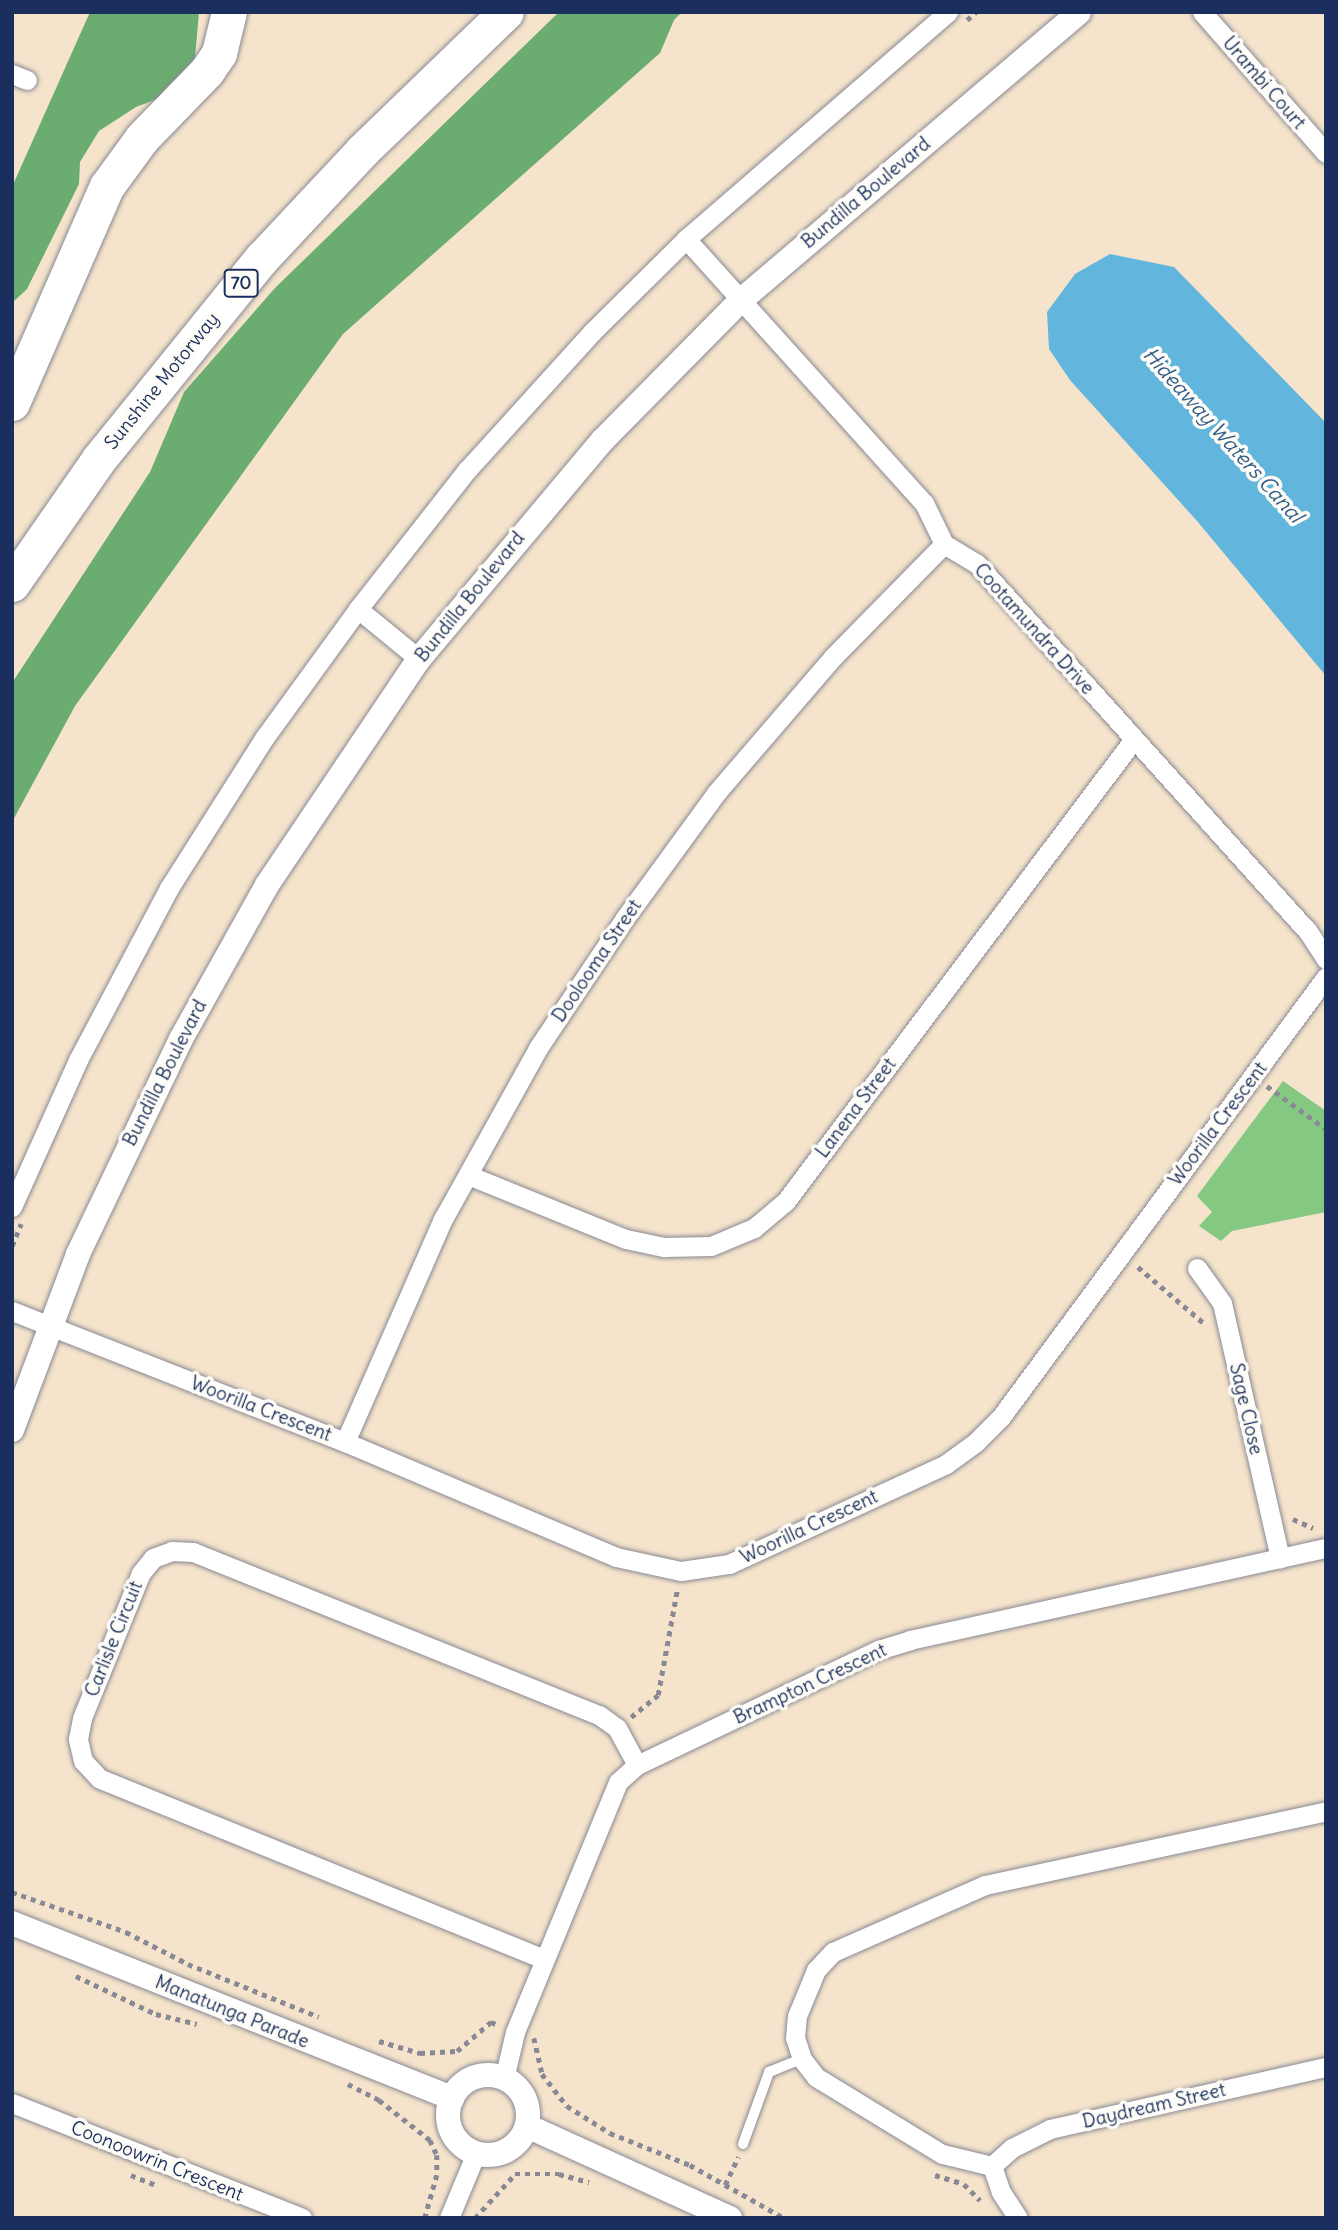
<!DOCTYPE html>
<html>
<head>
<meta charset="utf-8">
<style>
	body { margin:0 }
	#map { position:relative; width:1338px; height:2230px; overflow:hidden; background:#f5e3cb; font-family:Delius,sans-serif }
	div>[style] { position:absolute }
	.green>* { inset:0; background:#84c882 }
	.forest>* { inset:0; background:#6bac70 }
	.water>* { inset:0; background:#62b5dd }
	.path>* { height:4.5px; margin-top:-2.25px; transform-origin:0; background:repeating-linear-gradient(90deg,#888994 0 5px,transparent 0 10px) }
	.roads { filter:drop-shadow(0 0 2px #888994) drop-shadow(0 0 2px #888994) }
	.service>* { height:10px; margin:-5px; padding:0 5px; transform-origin:5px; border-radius:5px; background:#fff }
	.minor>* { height:19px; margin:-9.5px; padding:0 9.5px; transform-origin:9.5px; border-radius:9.5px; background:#fff }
	.tertiary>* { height:24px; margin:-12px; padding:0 12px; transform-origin:12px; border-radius:12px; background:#fff }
	.tertiary>.ring { margin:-12px; padding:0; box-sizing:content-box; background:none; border:24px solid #fff; border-radius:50% }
	.motorway>* { height:35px; margin:-17.5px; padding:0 17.5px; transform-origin:17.5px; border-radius:17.5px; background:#fff }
	span { translate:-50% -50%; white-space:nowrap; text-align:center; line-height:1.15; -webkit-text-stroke:7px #fdfcf7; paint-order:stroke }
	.shield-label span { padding:2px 5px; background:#fdfcf7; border:2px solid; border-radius:5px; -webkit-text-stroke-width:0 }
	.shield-label { font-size:18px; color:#1b2f5e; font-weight:700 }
	.street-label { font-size:19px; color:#1b2f5e }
	.water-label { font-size:21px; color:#345e8a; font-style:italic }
	.frame { position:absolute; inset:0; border:14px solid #1b2f5e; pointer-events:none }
</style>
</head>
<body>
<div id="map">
	<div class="green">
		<i style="clip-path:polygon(1283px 1081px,1326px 1111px,1326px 1212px,1232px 1231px,1221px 1241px,1199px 1226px,1212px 1212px,1197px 1196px)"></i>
	</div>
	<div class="forest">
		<i style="clip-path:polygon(90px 12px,199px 12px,195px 58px,165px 96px,136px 107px,99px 131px,80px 162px,79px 184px,27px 289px,12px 303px,12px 187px)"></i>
		<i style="clip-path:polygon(559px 12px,682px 12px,674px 20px,660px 53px,343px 334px,75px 706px,12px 822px,12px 683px,150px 472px,184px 392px,275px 288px)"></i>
	</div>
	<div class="water">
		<i style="clip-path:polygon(1110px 254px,1174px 267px,1326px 423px,1326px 676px,1197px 521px,1070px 380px,1049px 349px,1047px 312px,1075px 274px)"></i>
	</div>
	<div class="path">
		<i style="left:967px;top:20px;width:12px;rotate:-42deg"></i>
		<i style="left:1267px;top:1086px;width:73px;rotate:36.1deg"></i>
		<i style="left:12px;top:1246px;width:24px;rotate:-68deg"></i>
		<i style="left:1138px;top:1267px;width:88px;rotate:40.4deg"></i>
		<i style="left:1293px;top:1519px;width:22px;rotate:24deg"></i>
		<i style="left:631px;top:1717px;width:35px;rotate:-39deg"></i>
		<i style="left:658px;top:1695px;width:107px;rotate:-79.7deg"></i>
		<i style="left:12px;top:1892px;width:121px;rotate:19.3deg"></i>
		<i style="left:126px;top:1932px;width:70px;rotate:27.3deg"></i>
		<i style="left:188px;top:1964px;width:141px;rotate:22deg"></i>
		<i style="left:76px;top:1976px;width:89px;rotate:25.4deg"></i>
		<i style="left:156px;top:2014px;width:42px;rotate:13.7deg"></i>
		<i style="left:534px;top:2038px;width:37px;rotate:77deg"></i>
		<i style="left:542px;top:2074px;width:41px;rotate:52deg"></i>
		<i style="left:567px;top:2106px;width:51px;rotate:32.1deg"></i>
		<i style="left:610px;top:2133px;width:86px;rotate:21.8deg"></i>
		<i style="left:690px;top:2165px;width:108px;rotate:29.4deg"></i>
		<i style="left:379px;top:2041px;width:43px;rotate:16.3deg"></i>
		<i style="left:420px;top:2053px;width:37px;rotate:-3deg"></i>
		<i style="left:457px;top:2051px;width:45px;rotate:-40.5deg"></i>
		<i style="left:491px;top:2022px;width:5px;rotate:22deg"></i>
		<i style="left:348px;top:2084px;width:35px;rotate:27deg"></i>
		<i style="left:379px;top:2100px;width:65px;rotate:38.1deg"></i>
		<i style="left:430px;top:2140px;width:17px;rotate:65deg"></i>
		<i style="left:437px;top:2155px;width:20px;rotate:90deg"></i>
		<i style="left:437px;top:2175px;width:45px;rotate:105.6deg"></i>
		<i style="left:131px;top:2175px;width:29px;rotate:22deg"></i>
		<i style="left:935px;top:2175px;width:30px;rotate:17deg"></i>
		<i style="left:964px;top:2184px;width:23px;rotate:45deg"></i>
		<i style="left:725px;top:2185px;width:31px;rotate:-65deg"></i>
		<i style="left:475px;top:2218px;width:59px;rotate:-47.7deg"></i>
		<i style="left:515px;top:2174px;width:44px"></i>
		<i style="left:559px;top:2174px;width:31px;rotate:15deg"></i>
	</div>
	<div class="roads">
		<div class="service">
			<i style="left:743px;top:2144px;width:77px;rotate:-70.1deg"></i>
			<i style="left:769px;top:2072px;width:35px;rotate:-22deg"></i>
		</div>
		<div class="minor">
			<i style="left:1202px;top:12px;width:188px;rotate:48.7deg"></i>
			<i style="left:12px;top:74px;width:16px;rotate:22deg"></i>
			<i style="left:686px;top:239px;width:355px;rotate:48deg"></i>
			<i style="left:924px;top:503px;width:46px;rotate:64deg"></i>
			<i style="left:944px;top:544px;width:37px;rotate:31deg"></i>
			<i style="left:976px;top:563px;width:494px;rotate:48deg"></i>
			<i style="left:1307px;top:930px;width:35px;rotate:57deg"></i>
			<i style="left:358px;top:609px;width:79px;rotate:39.3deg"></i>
			<i style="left:468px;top:1175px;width:170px;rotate:22.1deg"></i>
			<i style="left:626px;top:1239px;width:39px;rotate:12deg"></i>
			<i style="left:664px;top:1247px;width:47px;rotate:-1.2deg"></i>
			<i style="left:711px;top:1246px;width:47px;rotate:-22.7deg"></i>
			<i style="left:754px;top:1228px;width:42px;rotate:-40.2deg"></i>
			<i style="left:786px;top:1201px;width:578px;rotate:-53.01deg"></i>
			<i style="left:12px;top:1207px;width:161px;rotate:-65.8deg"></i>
			<i style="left:78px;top:1060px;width:195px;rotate:-62.1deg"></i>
			<i style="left:169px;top:888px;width:179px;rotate:-57.6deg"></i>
			<i style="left:265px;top:737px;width:158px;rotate:-54deg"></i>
			<i style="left:358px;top:609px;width:177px;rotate:-51.9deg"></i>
			<i style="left:467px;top:470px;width:186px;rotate:-47.8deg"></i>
			<i style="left:592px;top:332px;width:132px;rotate:-44.7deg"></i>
			<i style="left:686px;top:239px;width:347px;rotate:-40.9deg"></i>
			<i style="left:1197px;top:1268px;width:43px;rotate:54.5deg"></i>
			<i style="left:1222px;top:1303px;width:262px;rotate:77.2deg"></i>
			<i style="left:12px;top:1311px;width:358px;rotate:21.5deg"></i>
			<i style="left:345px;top:1442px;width:294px;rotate:23deg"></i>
			<i style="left:616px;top:1557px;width:66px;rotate:12.2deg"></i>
			<i style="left:681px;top:1571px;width:49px;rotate:-8.3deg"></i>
			<i style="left:729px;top:1564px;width:239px;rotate:-24.7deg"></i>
			<i style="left:946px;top:1464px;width:37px;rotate:-36deg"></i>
			<i style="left:976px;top:1442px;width:35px;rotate:-45deg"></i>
			<i style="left:1001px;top:1417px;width:547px;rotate:-53.55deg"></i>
			<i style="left:345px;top:1442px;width:244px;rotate:-66.3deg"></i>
			<i style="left:443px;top:1219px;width:196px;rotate:-60.9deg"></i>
			<i style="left:538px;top:1048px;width:156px;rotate:-56.2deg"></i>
			<i style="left:625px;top:918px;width:155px;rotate:-53.9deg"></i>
			<i style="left:716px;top:793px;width:179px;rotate:-49.3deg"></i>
			<i style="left:833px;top:657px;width:158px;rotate:-45.5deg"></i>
			<i style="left:544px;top:1959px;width:480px;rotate:-157.9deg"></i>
			<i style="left:99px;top:1778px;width:23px;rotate:-133deg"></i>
			<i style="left:83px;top:1761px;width:23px;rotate:-103deg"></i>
			<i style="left:78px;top:1739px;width:21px;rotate:-79deg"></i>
			<i style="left:82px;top:1718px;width:157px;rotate:-67.9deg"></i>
			<i style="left:141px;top:1573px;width:19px;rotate:-51deg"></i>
			<i style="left:153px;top:1558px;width:20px;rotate:-20deg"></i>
			<i style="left:172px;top:1551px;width:21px;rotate:3deg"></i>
			<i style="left:193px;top:1552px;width:437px;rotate:21.9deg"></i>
			<i style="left:599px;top:1715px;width:22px;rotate:36deg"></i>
			<i style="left:617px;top:1728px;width:42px;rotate:61.6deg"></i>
			<i style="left:504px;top:2079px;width:48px;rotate:-76.8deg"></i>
			<i style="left:515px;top:2032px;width:270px;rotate:-67.6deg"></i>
			<i style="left:618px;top:1782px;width:25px;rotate:-42deg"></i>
			<i style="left:637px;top:1765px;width:267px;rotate:-25.5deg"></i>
			<i style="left:878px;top:1650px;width:34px;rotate:-17deg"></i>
			<i style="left:910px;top:1640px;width:426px;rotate:-12.5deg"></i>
			<i style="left:12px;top:2103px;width:312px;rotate:21.6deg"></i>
			<i style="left:992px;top:2166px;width:51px;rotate:-166.5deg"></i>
			<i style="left:942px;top:2154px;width:148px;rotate:-148.6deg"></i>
			<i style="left:816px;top:2077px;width:23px;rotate:-128deg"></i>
			<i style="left:802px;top:2059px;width:22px;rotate:-108deg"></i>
			<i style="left:795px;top:2038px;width:22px;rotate:-85deg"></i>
			<i style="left:797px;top:2016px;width:50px;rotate:-67.6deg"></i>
			<i style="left:816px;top:1970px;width:25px;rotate:-47deg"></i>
			<i style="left:833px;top:1952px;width:166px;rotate:-23.8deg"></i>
			<i style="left:985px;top:1885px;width:349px;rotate:-12.2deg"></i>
			<i style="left:992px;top:2166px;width:27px;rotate:-42deg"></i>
			<i style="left:1012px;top:2148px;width:42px;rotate:-26.6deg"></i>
			<i style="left:1050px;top:2129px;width:283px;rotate:-12.7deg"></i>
			<i style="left:992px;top:2166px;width:28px;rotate:71deg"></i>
			<i style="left:1001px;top:2192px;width:31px;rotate:57deg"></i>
			<i style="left:449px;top:2218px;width:70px;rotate:-67.4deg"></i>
		</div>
		<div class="tertiary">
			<i style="left:12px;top:1430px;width:188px;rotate:-69.4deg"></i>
			<i style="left:78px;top:1254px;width:238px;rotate:-64.4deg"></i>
			<i style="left:181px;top:1039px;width:176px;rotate:-60.8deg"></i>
			<i style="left:267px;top:885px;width:272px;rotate:-56.1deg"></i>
			<i style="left:419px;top:659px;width:286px;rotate:-50deg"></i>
			<i style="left:603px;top:440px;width:195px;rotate:-45.4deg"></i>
			<i style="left:740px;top:301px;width:445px;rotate:-40.4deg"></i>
			<i style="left:12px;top:1923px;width:474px;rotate:21.7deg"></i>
			<i class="ring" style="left:448px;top:2075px;width:56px;height:56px"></i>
			<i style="left:527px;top:2126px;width:223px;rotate:24.4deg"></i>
		</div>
		<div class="motorway">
			<i style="left:12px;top:403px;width:237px;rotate:-66.4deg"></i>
			<i style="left:107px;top:186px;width:59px;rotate:-53.9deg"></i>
			<i style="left:142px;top:138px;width:93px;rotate:-45.9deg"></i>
			<i style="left:207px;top:71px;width:22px;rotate:-56deg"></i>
			<i style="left:219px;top:53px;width:42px;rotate:-76.3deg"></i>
			<i style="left:12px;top:584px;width:152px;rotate:-55.2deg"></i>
			<i style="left:99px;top:459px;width:259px;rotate:-51deg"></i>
			<i style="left:262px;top:258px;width:146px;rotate:-46.9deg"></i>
			<i style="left:362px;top:151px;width:200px;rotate:-44deg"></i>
		</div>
	</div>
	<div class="shield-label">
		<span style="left:241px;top:283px">70</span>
	</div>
	<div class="street-label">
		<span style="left:1264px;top:83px;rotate:49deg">Urambi Court</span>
		<span style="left:866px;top:193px;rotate:-40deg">Bundilla Boulevard</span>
		<span style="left:162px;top:381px;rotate:-51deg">Sunshine Motorway</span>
		<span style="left:470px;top:597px;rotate:-51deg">Bundilla Boulevard</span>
		<span style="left:1034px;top:629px;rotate:48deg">Cootamundra Drive</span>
		<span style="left:597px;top:961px;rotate:-56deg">Doolooma Street</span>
		<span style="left:165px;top:1073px;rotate:-63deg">Bundilla Boulevard</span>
		<span style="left:856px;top:1108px;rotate:-53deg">Lanena Street</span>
		<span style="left:1218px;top:1124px;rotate:-53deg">Woorilla Crescent</span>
		<span style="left:261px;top:1409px;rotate:21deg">Woorilla Crescent</span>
		<span style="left:1246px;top:1409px;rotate:77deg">Sage Close</span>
		<span style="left:809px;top:1527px;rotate:-25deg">Woorilla Crescent</span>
		<span style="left:114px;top:1639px;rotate:-68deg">Carlisle Circuit</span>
		<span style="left:810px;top:1684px;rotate:-25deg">Brampton Crescent</span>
		<span style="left:232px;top:2012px;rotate:22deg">Manatunga Parade</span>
		<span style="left:1154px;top:2106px;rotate:-13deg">Daydream Street</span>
		<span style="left:157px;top:2161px;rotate:22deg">Coonoowrin Crescent</span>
	</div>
	<div class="water-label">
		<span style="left:1223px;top:435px;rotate:48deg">Hideaway Waters Canal</span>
	</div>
	<div class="frame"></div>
</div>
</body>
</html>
